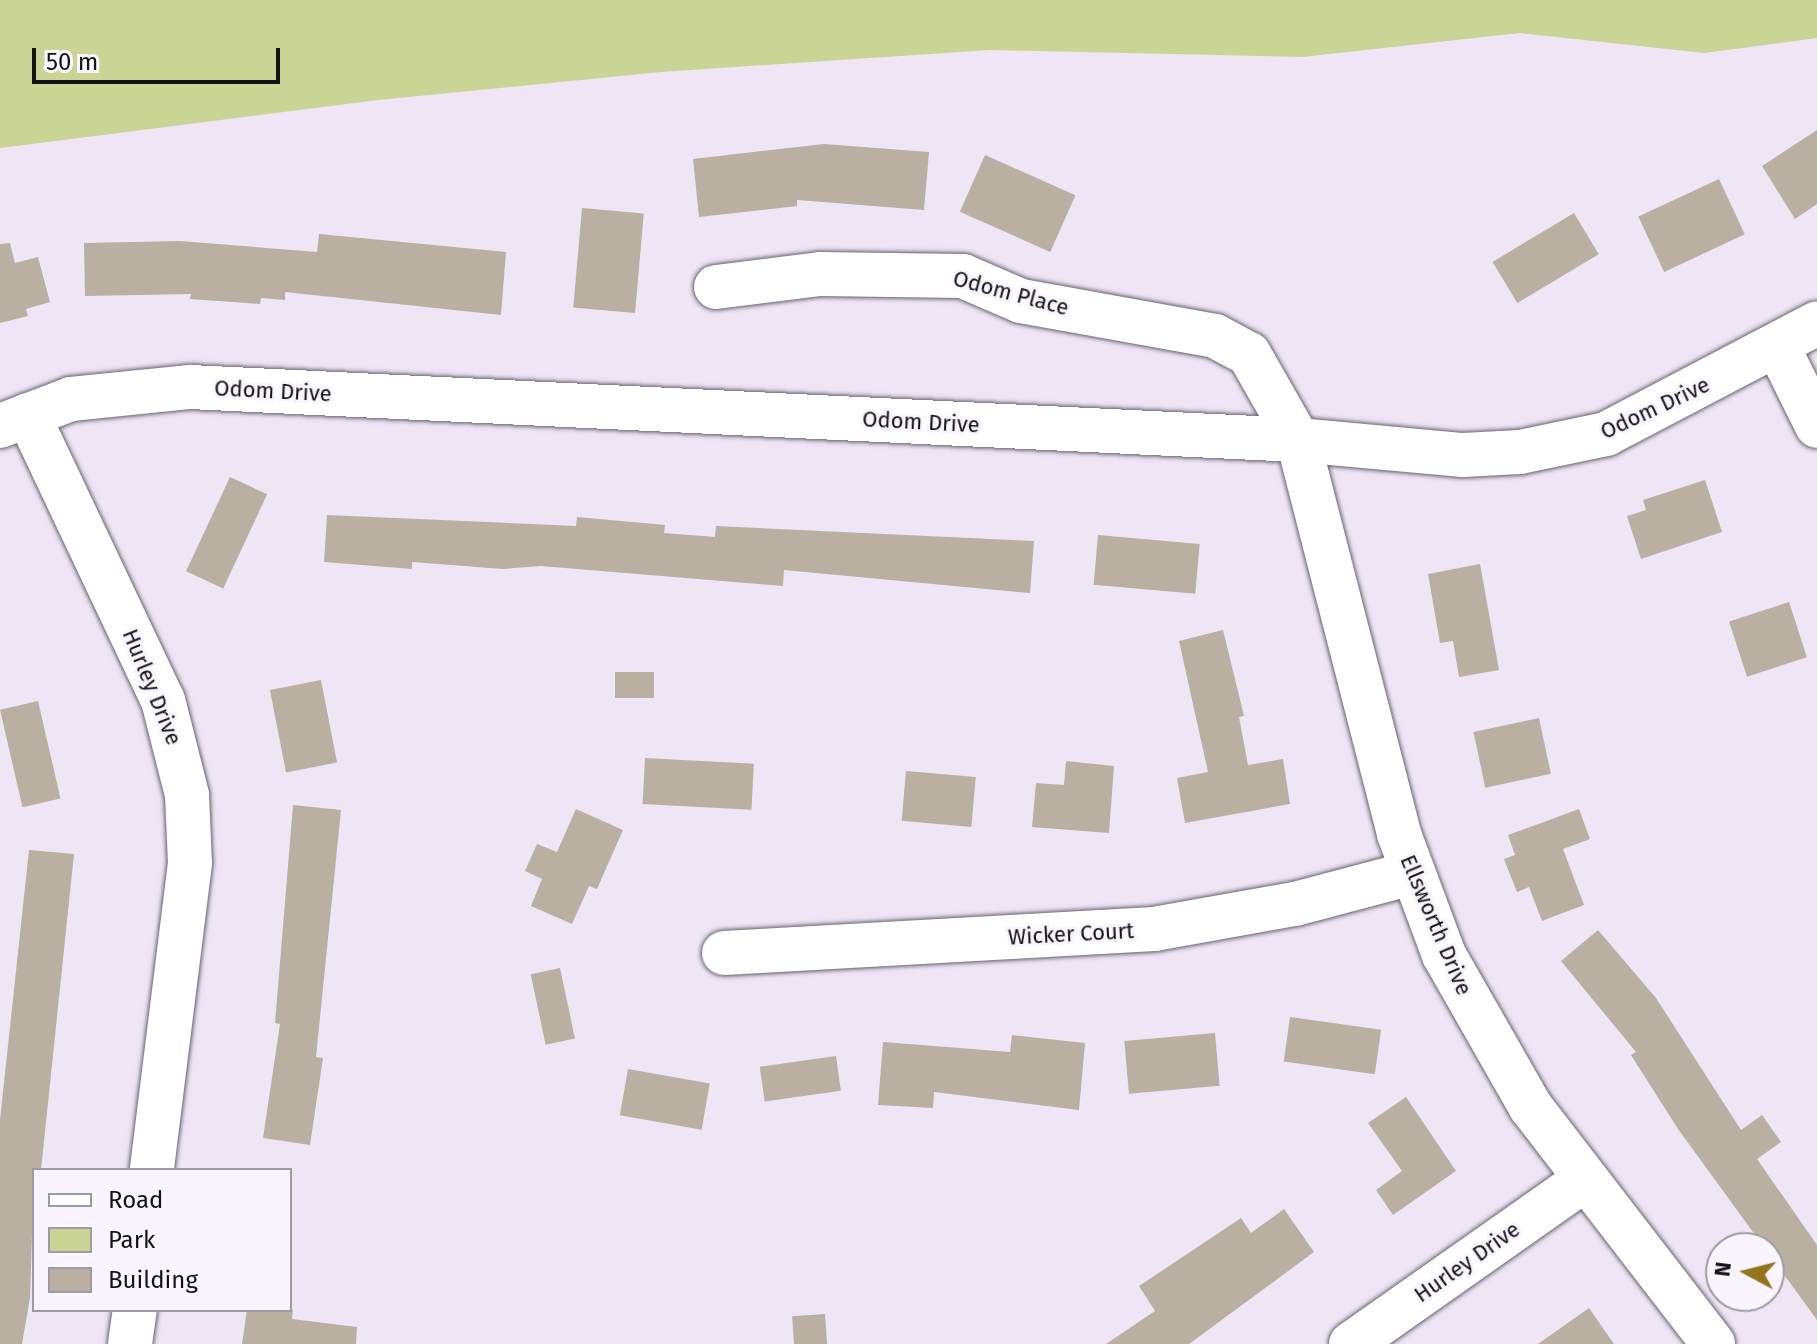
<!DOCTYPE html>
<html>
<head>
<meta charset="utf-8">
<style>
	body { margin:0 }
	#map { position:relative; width:1817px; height:1344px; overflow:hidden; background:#eee5f5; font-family:"Fira Sans",sans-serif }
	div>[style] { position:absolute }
	.green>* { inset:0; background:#cad494 }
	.building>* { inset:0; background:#b9b0a2; transform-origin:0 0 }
	.roads { filter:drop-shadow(0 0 2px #6a6270) drop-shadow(0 0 2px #6a6270) }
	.minor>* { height:44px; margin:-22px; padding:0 22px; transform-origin:22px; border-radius:22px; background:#fff }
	span { translate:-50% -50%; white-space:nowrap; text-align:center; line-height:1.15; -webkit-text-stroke:6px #f9f4fd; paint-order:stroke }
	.street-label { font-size:22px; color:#151217 }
	.legend { position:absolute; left:32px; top:1168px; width:260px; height:144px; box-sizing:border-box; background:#f9f4fd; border:2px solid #9e9aa1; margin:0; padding:10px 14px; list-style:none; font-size:24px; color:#151217 }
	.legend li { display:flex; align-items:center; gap:16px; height:40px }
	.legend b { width:40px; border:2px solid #9e9aa1 }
	.north { position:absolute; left:1705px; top:1232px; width:80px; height:80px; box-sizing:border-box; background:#f9f4fd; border:2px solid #9e9aa1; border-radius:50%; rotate:277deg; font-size:22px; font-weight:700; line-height:32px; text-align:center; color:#151217 }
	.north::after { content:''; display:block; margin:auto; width:28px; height:36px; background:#92741b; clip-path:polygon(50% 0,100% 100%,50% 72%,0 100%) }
	.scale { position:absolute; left:32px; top:48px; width:248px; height:36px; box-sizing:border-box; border:4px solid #151217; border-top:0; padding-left:10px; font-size:24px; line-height:28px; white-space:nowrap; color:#151217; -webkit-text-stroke:6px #f9f4fd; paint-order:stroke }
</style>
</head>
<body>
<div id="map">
	<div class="green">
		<i style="clip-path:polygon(0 0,1817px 0,1817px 38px,1704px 53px,1520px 33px,1302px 57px,990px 50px,661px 72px,378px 100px,0 148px)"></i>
	</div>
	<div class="building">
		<i style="clip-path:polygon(1817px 130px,1817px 204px,1795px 219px,1762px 166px)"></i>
		<i style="clip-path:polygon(824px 144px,929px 152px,924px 210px,797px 200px,797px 206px,699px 217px,693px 159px)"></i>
		<i style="left:985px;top:155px;width:99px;height:62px;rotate:24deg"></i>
		<i style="left:1719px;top:179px;width:61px;height:89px;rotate:65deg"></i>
		<i style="left:582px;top:208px;width:62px;height:100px;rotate:5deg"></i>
		<i style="left:1574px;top:213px;width:48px;height:95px;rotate:59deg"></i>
		<i style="clip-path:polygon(319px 234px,506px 252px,501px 315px,285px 292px,285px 300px,261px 298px,260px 304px,190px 299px,191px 294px,85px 296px,84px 243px,180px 241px,317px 252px)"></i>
		<i style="clip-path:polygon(10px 243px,15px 263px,38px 257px,50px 302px,26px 309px,28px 316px,0 323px,0 244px)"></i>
		<i style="left:230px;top:477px;width:41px;height:104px;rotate:25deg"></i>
		<i style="clip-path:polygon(1705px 480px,1722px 532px,1641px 559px,1627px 516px,1646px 510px,1643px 500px)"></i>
		<i style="clip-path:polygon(327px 515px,576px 526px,577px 517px,665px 525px,664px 533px,715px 537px,716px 526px,1034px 541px,1030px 593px,784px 570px,783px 586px,541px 566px,503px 569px,412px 562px,412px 569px,324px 562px)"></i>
		<i style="left:1098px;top:535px;width:102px;height:50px;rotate:5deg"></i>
		<i style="clip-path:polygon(1480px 564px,1499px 670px,1459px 677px,1453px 641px,1440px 643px,1428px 574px)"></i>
		<i style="left:1789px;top:602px;width:58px;height:63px;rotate:72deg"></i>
		<i style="clip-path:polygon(1223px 630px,1244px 716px,1239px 717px,1248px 765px,1283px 759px,1290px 804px,1185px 823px,1177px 778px,1208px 772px,1179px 641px)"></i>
		<i style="left:615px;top:672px;width:39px;height:26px"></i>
		<i style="left:321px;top:680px;width:84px;height:52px;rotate:79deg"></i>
		<i style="left:38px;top:701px;width:100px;height:39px;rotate:77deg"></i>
		<i style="left:1539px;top:718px;width:57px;height:67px;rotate:78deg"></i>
		<i style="left:645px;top:758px;width:109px;height:46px;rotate:3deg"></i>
		<i style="clip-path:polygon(1066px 761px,1114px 766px,1109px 833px,1032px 827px,1036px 783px,1064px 785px)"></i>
		<i style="left:906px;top:771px;width:70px;height:50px;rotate:5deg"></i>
		<i style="clip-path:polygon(293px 805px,341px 810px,316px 1057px,323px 1058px,310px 1145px,263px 1138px,280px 1024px,275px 1023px)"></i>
		<i style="clip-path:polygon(576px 809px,623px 830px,597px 889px,589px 886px,572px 924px,531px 906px,542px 879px,525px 871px,537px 844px,557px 852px)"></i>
		<i style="clip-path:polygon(1579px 809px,1590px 839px,1563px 849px,1584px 905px,1542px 921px,1529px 887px,1517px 892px,1504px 859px,1515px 855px,1508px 835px)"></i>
		<i style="clip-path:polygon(29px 850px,74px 854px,41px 1170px,34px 1170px,30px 1298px,22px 1344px,0 1344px,0 1120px)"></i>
		<i style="clip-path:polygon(1598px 930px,1656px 998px,1741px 1130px,1762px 1115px,1781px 1142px,1757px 1159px,1817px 1245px,1817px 1320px,1678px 1129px,1631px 1055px,1636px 1052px,1561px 961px)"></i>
		<i style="left:560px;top:968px;width:72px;height:30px;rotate:78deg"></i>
		<i style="left:1290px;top:1017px;width:92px;height:45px;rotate:8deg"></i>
		<i style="left:1215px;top:1033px;width:53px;height:91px;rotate:85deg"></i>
		<i style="clip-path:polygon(1012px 1035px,1085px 1043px,1079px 1110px,934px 1092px,933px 1108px,878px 1105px,883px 1042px,1010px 1052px)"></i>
		<i style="left:836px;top:1056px;width:35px;height:77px;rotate:82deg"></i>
		<i style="left:628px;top:1069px;width:83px;height:47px;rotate:10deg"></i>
		<i style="clip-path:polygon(1406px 1097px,1456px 1171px,1393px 1215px,1376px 1190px,1402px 1171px,1368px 1123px)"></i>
		<i style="clip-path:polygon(1284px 1209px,1314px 1252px,1189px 1344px,1106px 1344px,1155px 1311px,1139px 1286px,1241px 1218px,1251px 1233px)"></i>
		<i style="clip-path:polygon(1589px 1308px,1614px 1344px,1538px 1344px)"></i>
		<i style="clip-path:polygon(247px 1310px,293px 1310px,292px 1319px,357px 1327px,356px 1344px,242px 1344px)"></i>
		<i style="left:825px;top:1314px;width:30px;height:33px;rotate:86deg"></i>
	</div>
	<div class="roads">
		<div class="minor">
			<i style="left:716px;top:287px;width:105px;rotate:-7.1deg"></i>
			<i style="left:820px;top:274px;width:143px;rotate:0.8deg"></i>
			<i style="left:963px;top:276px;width:63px;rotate:23.3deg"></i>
			<i style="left:1021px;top:301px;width:197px;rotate:10.2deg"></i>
			<i style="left:1215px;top:336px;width:38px;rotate:28deg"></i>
			<i style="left:1249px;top:354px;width:99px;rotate:60.3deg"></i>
			<i style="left:1298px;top:440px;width:407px;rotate:75.6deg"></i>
			<i style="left:1399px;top:834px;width:129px;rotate:69.6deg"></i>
			<i style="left:1444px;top:955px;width:174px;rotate:60.3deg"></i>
			<i style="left:1530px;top:1106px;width:300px;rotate:52.4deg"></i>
			<i style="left:1778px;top:347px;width:88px;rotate:63.7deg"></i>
			<i style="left:28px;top:415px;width:315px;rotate:64.7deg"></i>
			<i style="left:163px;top:700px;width:98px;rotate:75.8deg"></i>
			<i style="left:187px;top:795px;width:68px;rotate:87.5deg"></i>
			<i style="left:190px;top:863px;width:309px;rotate:97.1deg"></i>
			<i style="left:0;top:426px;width:76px;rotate:-20.8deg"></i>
			<i style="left:71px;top:399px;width:120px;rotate:-5.8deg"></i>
			<i style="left:190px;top:387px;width:1109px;rotate:2.74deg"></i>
			<i style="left:1298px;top:440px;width:166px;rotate:5.2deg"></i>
			<i style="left:1463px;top:455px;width:57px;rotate:-3deg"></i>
			<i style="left:1520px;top:452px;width:88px;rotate:-11.8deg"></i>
			<i style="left:1606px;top:434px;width:238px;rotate:-27.7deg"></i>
			<i style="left:724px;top:953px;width:431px;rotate:-3.2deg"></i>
			<i style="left:1154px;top:929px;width:143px;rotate:-10.1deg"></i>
			<i style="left:1295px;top:904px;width:121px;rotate:-14.8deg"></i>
			<i style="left:130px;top:1344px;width:34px;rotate:-82deg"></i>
			<i style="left:1351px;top:1344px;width:285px;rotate:-35.1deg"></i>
		</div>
	</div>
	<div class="street-label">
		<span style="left:1011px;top:293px;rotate:15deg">Odom Place</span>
		<span style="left:273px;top:391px;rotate:3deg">Odom Drive</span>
		<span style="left:1655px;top:408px;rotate:-25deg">Odom Drive</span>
		<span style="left:921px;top:422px;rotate:3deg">Odom Drive</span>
		<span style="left:152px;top:687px;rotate:68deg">Hurley Drive</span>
		<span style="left:1436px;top:925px;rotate:67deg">Ellsworth Drive</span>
		<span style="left:1071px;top:934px;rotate:-3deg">Wicker Court</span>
		<span style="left:1467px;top:1262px;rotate:-35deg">Hurley Drive</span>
	</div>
	<ul class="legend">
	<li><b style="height:10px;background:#fff"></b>Road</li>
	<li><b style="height:22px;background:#cad494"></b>Park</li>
	<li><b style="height:22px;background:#b9b0a2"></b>Building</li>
	</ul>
	<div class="north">N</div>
	<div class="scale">50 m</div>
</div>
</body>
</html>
